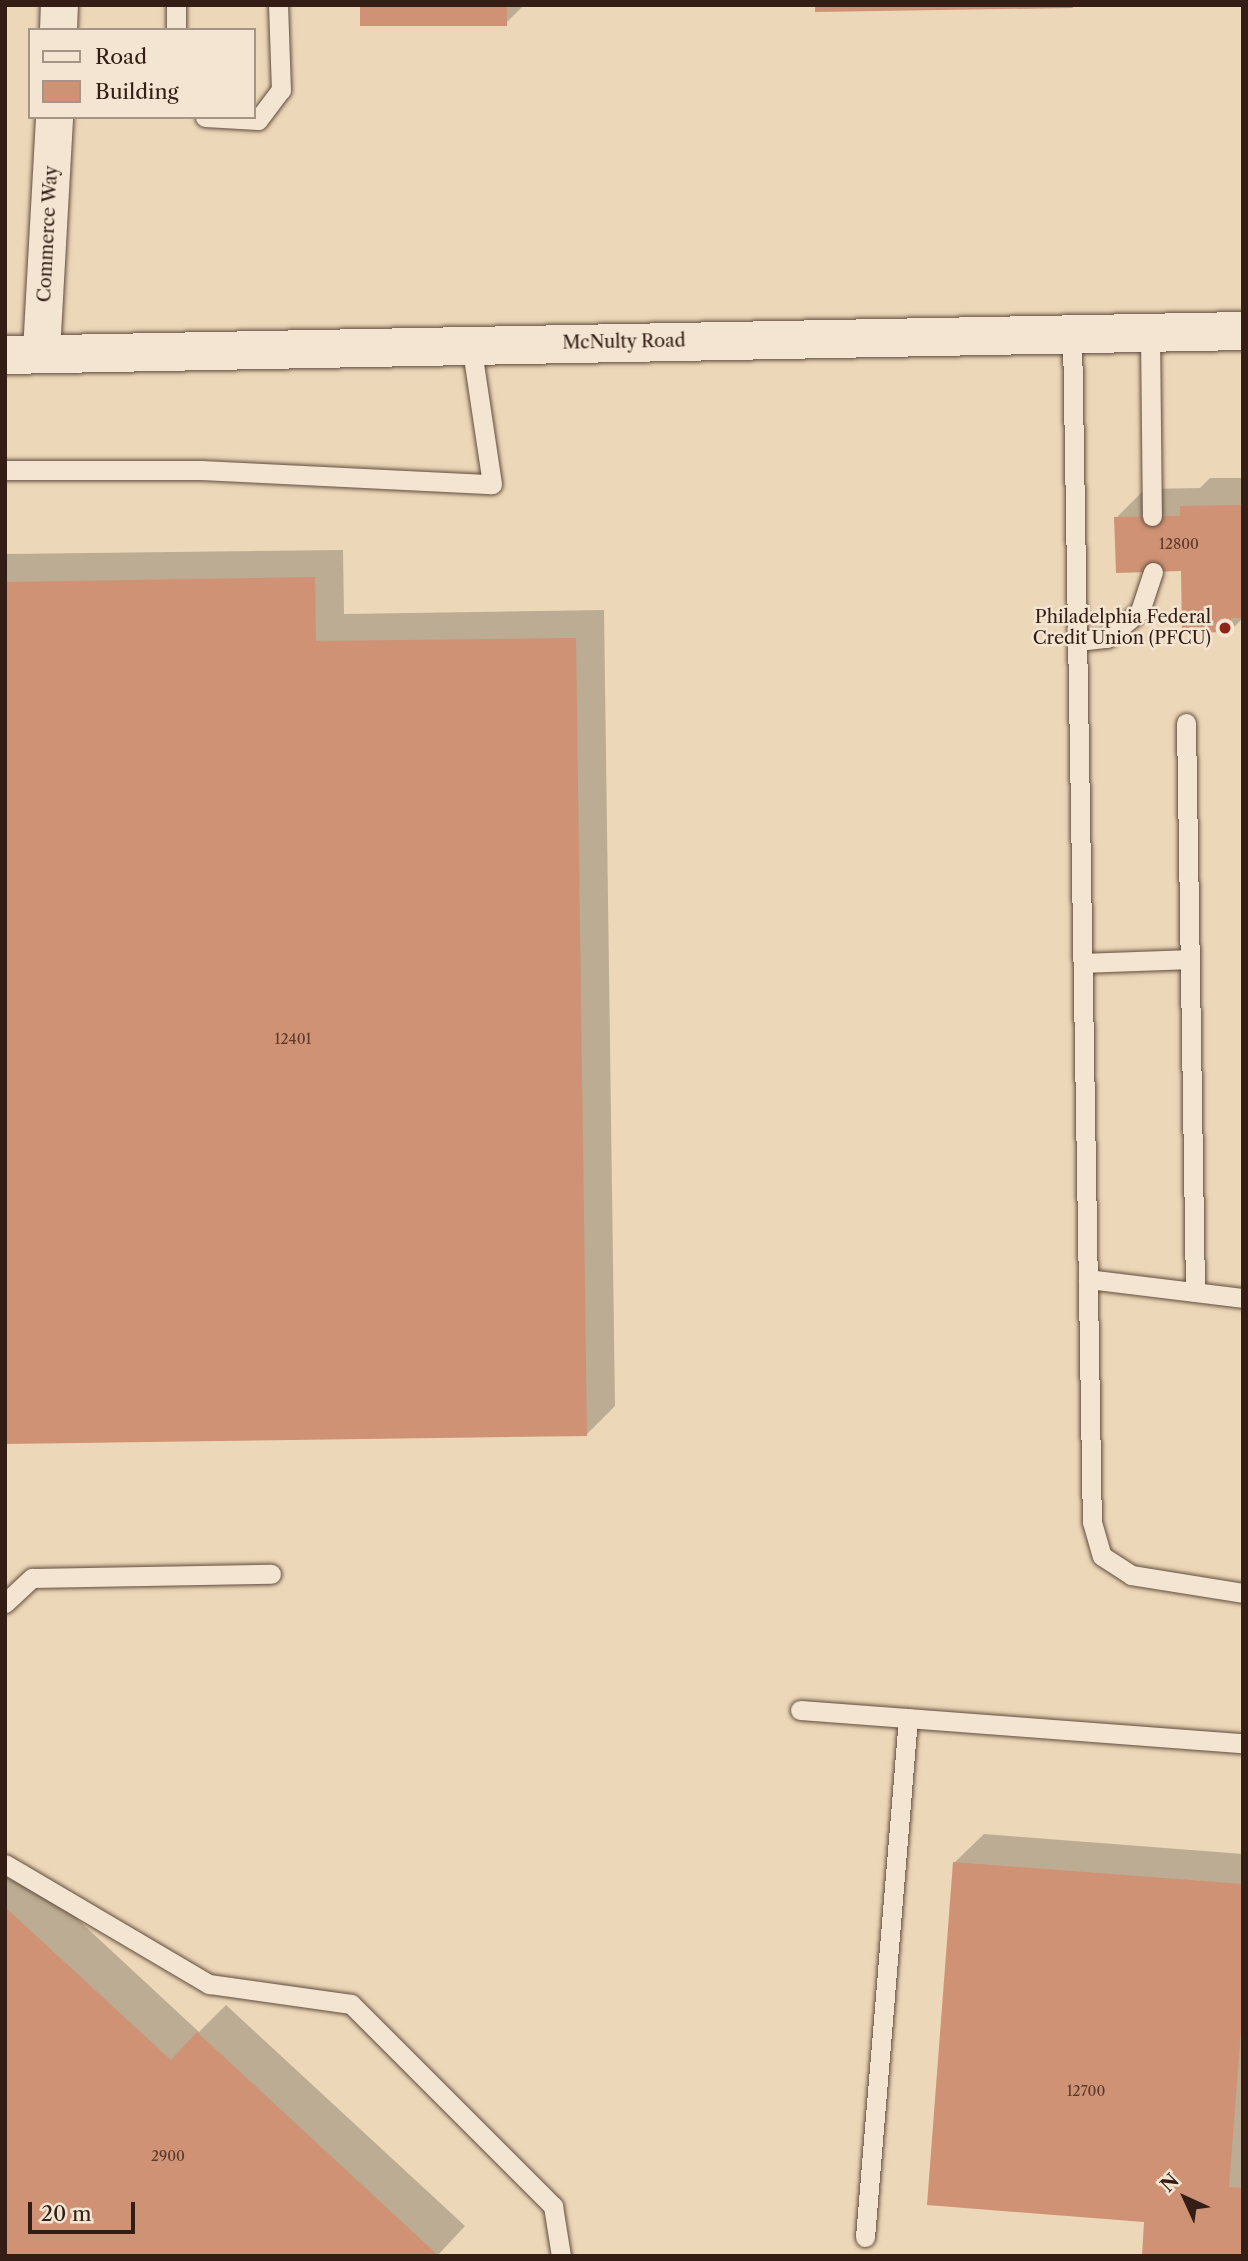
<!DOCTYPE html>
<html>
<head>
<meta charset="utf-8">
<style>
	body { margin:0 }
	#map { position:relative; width:1248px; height:2261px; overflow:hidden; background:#ecd7b8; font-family:"Libre Caslon Text",serif }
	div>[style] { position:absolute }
	.shadow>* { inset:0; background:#0003 }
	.building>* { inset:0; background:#cf9274; transform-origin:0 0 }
	.roads { filter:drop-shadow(0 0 2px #614c3e) drop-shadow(0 0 2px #614c3e) }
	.lane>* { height:19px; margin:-9.5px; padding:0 9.5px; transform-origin:9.5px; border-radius:9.5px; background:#f3e5d1 }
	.street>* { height:37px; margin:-18.5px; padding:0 18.5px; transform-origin:18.5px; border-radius:18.5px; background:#f3e5d1 }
	.secondary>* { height:38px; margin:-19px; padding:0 19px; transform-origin:19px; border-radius:19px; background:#f3e5d1 }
	.dots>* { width:19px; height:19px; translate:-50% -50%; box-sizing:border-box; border:4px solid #f3e5d1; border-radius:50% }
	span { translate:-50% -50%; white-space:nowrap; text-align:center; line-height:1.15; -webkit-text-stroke:5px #f3e5d1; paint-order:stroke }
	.number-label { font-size:14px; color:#5a3a2d }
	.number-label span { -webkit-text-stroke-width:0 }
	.street-label { font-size:18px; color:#331d15 }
	.poi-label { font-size:18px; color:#331d15 }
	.right { translate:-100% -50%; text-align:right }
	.frame { position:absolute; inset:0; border:7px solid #331d15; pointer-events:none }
	.legend { position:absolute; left:28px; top:28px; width:228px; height:91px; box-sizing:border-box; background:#f3e5d1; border:2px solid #a69586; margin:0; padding:9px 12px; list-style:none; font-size:21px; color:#331d15 }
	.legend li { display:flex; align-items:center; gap:14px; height:35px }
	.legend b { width:35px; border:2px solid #a69586 }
	.north { position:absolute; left:1150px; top:2163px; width:70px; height:70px; -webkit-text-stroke:5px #f3e5d1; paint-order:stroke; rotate:315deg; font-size:19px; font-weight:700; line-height:28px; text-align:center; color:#331d15 }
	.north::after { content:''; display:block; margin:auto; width:24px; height:32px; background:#331d15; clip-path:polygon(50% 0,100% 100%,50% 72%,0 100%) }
	.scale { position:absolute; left:28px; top:2202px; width:107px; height:32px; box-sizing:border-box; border:4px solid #331d15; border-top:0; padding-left:9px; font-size:21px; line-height:24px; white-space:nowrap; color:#331d15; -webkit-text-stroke:5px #f3e5d1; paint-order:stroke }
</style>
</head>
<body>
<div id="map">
	<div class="shadow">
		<i style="clip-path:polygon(362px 5px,524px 5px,507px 22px)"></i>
		<i style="clip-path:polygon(1210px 478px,1243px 478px,1243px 618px,1230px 631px,1183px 570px,1116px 518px,1145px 489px,1200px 488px)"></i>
		<i style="clip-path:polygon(343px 550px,344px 614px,604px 610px,615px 1406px,586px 1435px,5px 1442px,5px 554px)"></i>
		<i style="clip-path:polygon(984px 1834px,1243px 1854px,1243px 2256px,1146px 2220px,955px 1862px)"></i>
		<i style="clip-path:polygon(18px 1864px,199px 2032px,226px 2005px,465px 2226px,437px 2256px,5px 2256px,5px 1877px)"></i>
	</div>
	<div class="building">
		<i style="left:360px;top:5px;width:147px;height:21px"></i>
		<i style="clip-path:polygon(815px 5px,1073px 5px,1073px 8px,815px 12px)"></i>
		<i style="clip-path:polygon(1243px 505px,1243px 618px,1231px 618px,1231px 632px,1182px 633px,1181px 571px,1116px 573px,1114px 517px,1180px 516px,1180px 506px)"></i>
		<i style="clip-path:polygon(315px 577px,316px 641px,576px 638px,587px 1436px,5px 1444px,5px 582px)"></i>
		<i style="clip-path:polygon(953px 1862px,1243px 1884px,1243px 2004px,1229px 2187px,1243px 2188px,1243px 2256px,1142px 2256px,1144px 2222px,927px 2205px)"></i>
		<i style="clip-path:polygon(5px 1907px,171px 2060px,197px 2032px,439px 2256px,5px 2256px)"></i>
	</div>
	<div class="roads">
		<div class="lane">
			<i style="left:176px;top:5px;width:25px;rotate:90deg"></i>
			<i style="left:205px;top:117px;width:53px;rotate:3.2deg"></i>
			<i style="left:258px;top:120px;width:38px;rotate:-53deg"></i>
			<i style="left:281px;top:90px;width:85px;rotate:-92deg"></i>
			<i style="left:1150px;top:333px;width:183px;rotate:89.4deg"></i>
			<i style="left:1072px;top:334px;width:1188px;rotate:89.04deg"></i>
			<i style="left:1092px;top:1522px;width:35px;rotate:74deg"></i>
			<i style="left:1102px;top:1556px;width:35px;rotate:33deg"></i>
			<i style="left:1131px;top:1575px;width:113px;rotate:9.1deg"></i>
			<i style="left:5px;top:470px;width:196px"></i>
			<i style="left:201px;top:470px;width:291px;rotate:2.8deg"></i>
			<i style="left:492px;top:484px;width:142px;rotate:-98.5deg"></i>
			<i style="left:1077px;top:641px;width:30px;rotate:-6deg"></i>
			<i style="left:1107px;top:638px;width:43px;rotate:-39.3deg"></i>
			<i style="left:1140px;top:611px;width:41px;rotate:-71.6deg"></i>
			<i style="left:1186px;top:723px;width:569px;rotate:89.09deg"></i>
			<i style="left:1083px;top:963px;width:107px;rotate:-2.1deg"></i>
			<i style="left:1088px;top:1279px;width:156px;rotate:7deg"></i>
			<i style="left:5px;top:1603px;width:37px;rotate:-43deg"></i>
			<i style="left:32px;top:1578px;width:239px;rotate:-1deg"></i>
			<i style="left:800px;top:1710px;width:444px;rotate:4.3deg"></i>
			<i style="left:5px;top:1864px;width:237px;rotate:30.5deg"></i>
			<i style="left:209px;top:1984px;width:143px;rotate:8deg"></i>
			<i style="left:351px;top:2004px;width:286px;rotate:45deg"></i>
			<i style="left:553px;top:2206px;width:51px;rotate:80.9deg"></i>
			<i style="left:865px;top:2237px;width:521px;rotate:-85.26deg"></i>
		</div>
		<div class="street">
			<i style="left:58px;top:30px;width:25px;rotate:-88deg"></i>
			<i style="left:41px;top:351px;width:234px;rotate:-86.8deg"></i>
		</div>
		<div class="secondary">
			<i style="left:5px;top:355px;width:1238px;rotate:-1.11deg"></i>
		</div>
	</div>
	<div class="dots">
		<i style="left:1225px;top:628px;background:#8f2418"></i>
	</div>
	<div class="number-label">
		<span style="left:1179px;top:544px">12800</span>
		<span style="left:293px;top:1039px">12401</span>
		<span style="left:1086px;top:2091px">12700</span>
		<span style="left:168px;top:2156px">2900</span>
	</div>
	<div class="street-label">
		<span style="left:48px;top:234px;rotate:-87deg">Commerce Way</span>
		<span style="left:624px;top:342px;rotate:-1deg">McNulty Road</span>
	</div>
	<div class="poi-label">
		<span class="right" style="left:1211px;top:628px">Philadelphia Federal<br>Credit Union (PFCU)</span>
	</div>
	<div class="frame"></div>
	<ul class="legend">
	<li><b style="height:9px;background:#f3e5d1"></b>Road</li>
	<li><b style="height:19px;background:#cf9274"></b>Building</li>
	</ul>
	<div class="north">N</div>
	<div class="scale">20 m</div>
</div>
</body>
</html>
